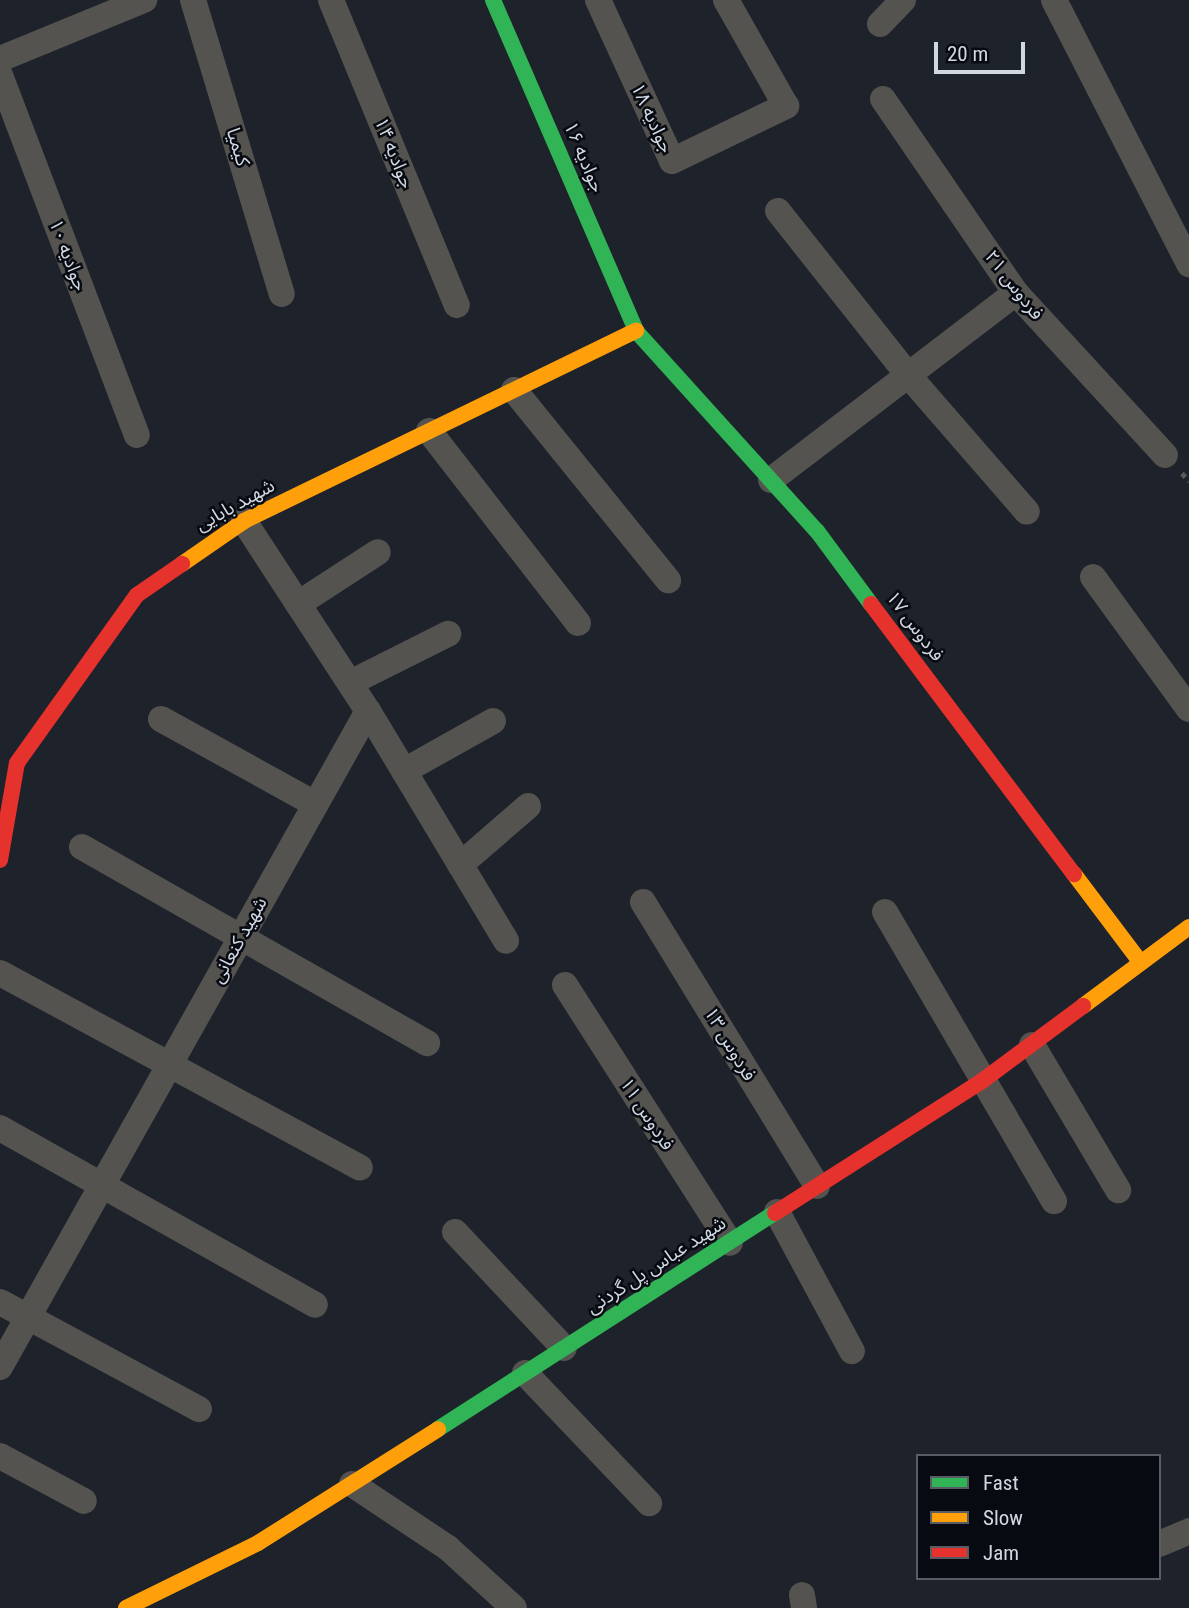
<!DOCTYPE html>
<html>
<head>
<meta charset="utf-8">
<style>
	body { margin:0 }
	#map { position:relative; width:1189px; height:1608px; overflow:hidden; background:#1e222a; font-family:"Roboto Condensed","Noto Sans Arabic",sans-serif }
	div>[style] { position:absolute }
	.path>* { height:4.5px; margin-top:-2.25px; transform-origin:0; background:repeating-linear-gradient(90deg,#595959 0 5px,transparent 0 10px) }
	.street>* { height:26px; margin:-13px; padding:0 13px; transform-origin:13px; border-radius:13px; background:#55534f }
	.fast>* { height:16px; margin:-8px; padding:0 8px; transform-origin:8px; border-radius:8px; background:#30b455 }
	.slow>* { height:16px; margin:-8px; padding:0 8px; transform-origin:8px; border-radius:8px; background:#ff9f0a }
	.jam>* { height:16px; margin:-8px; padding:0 8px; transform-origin:8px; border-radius:8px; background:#e5322d }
	span { translate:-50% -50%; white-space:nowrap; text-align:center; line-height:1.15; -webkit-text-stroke:5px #070b11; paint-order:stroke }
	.street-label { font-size:19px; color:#d1d8e2 }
	.legend { position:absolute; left:916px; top:1454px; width:245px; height:126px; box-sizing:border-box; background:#070b11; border:2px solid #585d65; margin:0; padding:9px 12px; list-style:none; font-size:21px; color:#d1d8e2 }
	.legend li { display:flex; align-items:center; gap:14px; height:35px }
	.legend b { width:35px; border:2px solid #585d65 }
	.scale { position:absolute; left:934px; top:42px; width:91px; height:32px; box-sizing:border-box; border:4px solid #d1d8e2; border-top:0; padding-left:9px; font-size:21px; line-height:24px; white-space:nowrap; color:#d1d8e2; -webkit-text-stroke:5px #070b11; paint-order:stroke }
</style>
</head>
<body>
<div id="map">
	<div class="path">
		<i style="left:1182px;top:473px;width:11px;rotate:49deg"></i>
	</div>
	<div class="street">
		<i style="left:193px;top:0;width:307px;rotate:73.2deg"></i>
		<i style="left:331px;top:0;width:330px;rotate:67.6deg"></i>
		<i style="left:598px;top:0;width:177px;rotate:65.3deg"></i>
		<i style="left:672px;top:161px;width:127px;rotate:-25.8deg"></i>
		<i style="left:786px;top:106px;width:122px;rotate:-119.5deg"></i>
		<i style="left:1054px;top:0;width:297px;rotate:62.9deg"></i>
		<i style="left:880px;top:24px;width:33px;rotate:-46deg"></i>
		<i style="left:0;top:59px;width:156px;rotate:-22.3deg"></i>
		<i style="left:0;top:75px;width:385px;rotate:69.2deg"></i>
		<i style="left:883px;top:99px;width:235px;rotate:55.6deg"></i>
		<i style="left:1016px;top:293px;width:220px;rotate:47.4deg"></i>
		<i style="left:778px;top:211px;width:209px;rotate:51.6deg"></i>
		<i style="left:908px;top:375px;width:181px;rotate:49deg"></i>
		<i style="left:514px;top:390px;width:245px;rotate:51deg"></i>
		<i style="left:429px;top:431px;width:243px;rotate:52.2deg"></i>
		<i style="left:771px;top:480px;width:308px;rotate:-37.4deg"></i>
		<i style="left:244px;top:521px;width:227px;rotate:56.9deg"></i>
		<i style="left:368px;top:711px;width:268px;rotate:59deg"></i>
		<i style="left:1093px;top:577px;width:163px;rotate:54deg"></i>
		<i style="left:298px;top:604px;width:95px;rotate:-33deg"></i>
		<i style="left:350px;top:683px;width:110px;rotate:-26.6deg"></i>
		<i style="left:161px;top:719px;width:176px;rotate:28.9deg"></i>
		<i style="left:404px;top:771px;width:102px;rotate:-29.3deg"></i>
		<i style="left:82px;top:847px;width:397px;rotate:29.6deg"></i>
		<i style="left:460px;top:865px;width:90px;rotate:-40.9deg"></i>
		<i style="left:643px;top:902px;width:333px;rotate:58.5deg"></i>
		<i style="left:885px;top:912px;width:335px;rotate:59.7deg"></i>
		<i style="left:0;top:973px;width:409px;rotate:28.4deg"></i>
		<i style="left:565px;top:985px;width:306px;rotate:57.4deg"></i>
		<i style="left:1032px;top:1045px;width:169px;rotate:59.3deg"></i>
		<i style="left:0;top:1128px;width:361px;rotate:29.3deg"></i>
		<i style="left:777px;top:1212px;width:158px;rotate:61.7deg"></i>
		<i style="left:455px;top:1232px;width:159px;rotate:46.8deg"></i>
		<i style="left:0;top:1302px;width:226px;rotate:28.3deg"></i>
		<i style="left:0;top:1367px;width:752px;rotate:-60.71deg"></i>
		<i style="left:525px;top:1373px;width:180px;rotate:46.4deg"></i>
		<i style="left:0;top:1456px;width:95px;rotate:28.2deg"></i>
		<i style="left:352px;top:1484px;width:115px;rotate:33.7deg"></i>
		<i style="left:448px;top:1548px;width:89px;rotate:42.3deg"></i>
		<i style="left:1159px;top:1544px;width:33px;rotate:-23deg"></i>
		<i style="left:802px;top:1595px;width:13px;rotate:81deg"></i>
	</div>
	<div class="fast">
		<i style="left:493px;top:0;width:361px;rotate:66.6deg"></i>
		<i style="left:636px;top:331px;width:270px;rotate:47.9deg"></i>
		<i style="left:817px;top:531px;width:91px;rotate:53.5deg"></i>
		<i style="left:438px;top:1429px;width:400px;rotate:-32.7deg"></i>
	</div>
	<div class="slow">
		<i style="left:182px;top:564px;width:75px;rotate:-34.7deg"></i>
		<i style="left:244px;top:521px;width:436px;rotate:-25.9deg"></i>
		<i style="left:1074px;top:874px;width:111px;rotate:53deg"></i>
		<i style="left:1083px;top:1006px;width:132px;rotate:-36.7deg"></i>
		<i style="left:126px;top:1608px;width:147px;rotate:-26.2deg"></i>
		<i style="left:258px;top:1543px;width:213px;rotate:-32.3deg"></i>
	</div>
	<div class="jam">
		<i style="left:871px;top:604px;width:338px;rotate:53.1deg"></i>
		<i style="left:0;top:860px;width:98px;rotate:-80.1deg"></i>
		<i style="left:17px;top:763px;width:206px;rotate:-54.5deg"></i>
		<i style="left:137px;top:595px;width:55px;rotate:-34.6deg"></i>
		<i style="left:775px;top:1213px;width:246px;rotate:-32.5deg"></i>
		<i style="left:982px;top:1081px;width:126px;rotate:-36.6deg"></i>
	</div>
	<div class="street-label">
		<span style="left:652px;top:118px;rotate:65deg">جوادیه ۱۸</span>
		<span style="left:238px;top:147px;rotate:73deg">کیمیا</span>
		<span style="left:394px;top:153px;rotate:68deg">جوادیه ۱۴</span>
		<span style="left:584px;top:157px;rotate:67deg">جوادیه ۱۶</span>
		<span style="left:68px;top:255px;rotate:69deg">جوادیه ۱۰</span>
		<span style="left:1014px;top:285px;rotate:52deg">فردوس ۲۱</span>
		<span style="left:235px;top:505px;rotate:-29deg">شهید بابایی</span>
		<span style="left:915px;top:626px;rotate:53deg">فردوس ۱۷</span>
		<span style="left:239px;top:940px;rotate:-61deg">شهید کنعانی</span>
		<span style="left:730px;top:1044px;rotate:59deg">فردوس ۱۳</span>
		<span style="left:647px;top:1114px;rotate:57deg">فردوس ۱۱</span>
		<span style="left:656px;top:1265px;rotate:-33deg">شهید عباس پل گردنی</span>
	</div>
	<ul class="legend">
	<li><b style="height:9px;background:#30b455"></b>Fast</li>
	<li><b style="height:9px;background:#ff9f0a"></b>Slow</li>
	<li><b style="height:9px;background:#e5322d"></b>Jam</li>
	</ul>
	<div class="scale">20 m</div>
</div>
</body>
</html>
